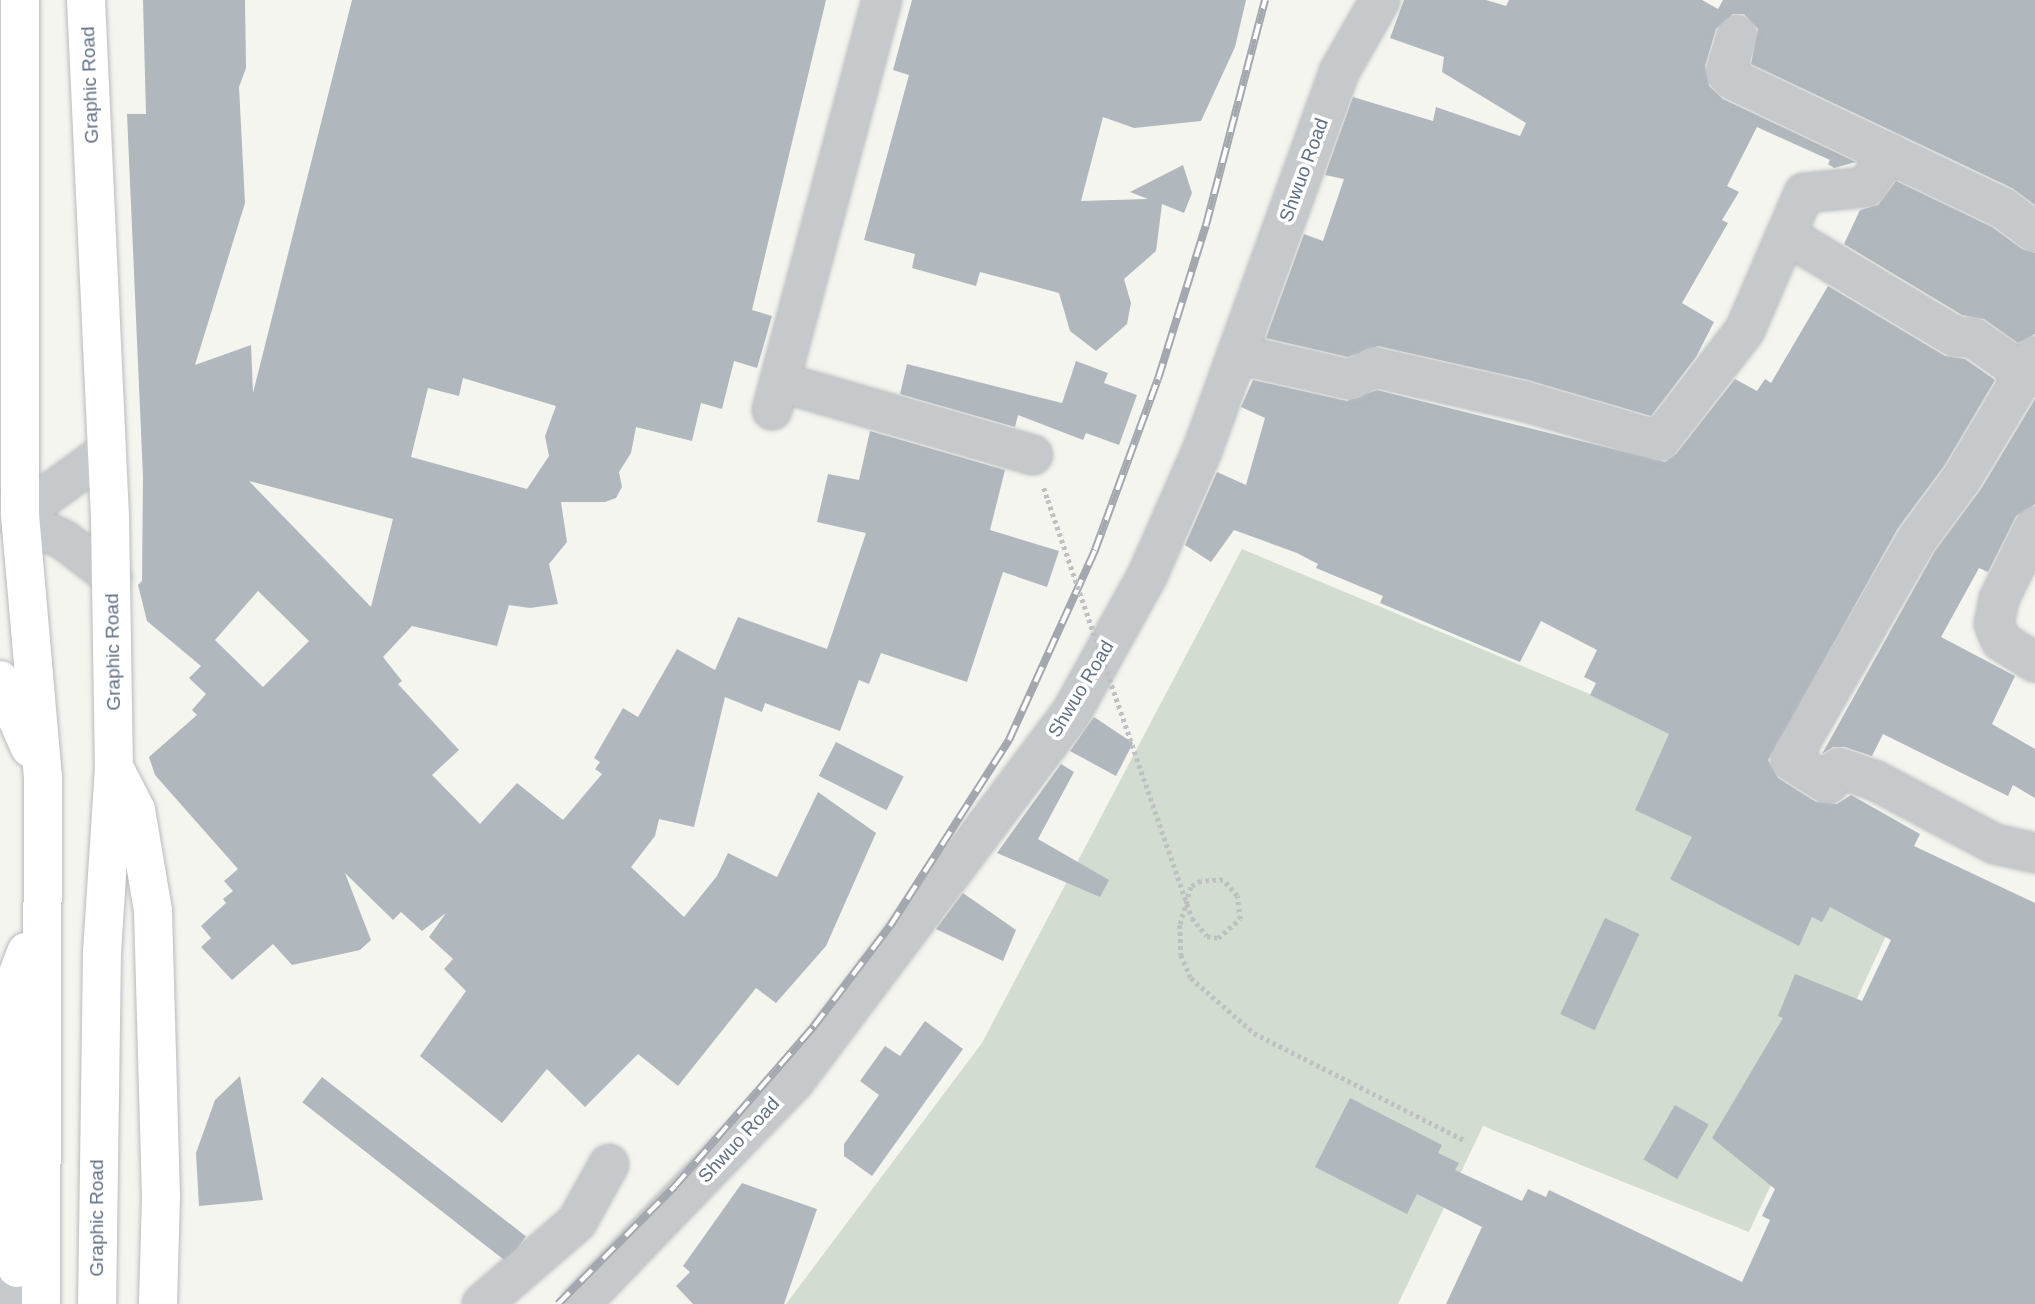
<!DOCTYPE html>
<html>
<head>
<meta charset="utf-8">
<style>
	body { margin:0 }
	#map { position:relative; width:2035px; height:1304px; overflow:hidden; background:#f4f5ef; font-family:Arial,sans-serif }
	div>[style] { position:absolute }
	.green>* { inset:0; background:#d3dcd0 }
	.building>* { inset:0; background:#b0b7bd; transform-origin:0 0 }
	.path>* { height:4.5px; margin-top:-2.25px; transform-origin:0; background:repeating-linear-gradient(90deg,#bec0c2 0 3.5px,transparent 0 7px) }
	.roads { filter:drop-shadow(0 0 2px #b8bbbf) drop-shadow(0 0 2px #b8bbbf) }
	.minor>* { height:38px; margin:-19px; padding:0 19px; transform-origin:19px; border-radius:19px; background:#c6c9cc }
	.major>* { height:38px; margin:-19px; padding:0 19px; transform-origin:19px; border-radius:19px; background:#fff }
	.rail>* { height:8px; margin-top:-4px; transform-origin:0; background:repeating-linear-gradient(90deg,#fff 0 16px,#a3a8af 0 32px); box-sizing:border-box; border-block:2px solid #a3a8af }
	.path-bridge>* { height:4.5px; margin-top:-2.25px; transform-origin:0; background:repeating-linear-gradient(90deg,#bec0c2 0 3.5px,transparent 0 7px) }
	span { translate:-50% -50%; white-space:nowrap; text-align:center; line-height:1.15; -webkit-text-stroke:7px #fff; paint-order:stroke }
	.street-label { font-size:19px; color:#607084 }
</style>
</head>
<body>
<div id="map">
	<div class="green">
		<i style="clip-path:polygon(1242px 549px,1587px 693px,1922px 858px,1749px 1232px,1483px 1126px,1398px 1304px,786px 1304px,982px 1043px)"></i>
	</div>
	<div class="building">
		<i style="clip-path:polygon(evenodd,143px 0,245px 0,246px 68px,239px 87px,245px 203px,195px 365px,251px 345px,253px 393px,352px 0,826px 0,752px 310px,772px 316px,757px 368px,734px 361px,722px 409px,701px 403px,692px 441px,636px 427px,631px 453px,619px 472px,622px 487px,616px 498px,605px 502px,561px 502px,567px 542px,549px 564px,558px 604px,530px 608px,509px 605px,497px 646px,412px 626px,383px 657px,402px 681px,398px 684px,459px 750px,432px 775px,480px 824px,517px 783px,563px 820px,602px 774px,595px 769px,600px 762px,594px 758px,623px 708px,638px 717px,677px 649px,715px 670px,738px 617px,827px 649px,866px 533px,817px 522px,828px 474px,859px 480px,870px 431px,1005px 470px,990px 530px,1059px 551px,1047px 587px,1003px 572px,967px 682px,881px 653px,869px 684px,859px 680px,840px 731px,765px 703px,762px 712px,725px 697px,694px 827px,659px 819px,655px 836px,631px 867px,684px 917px,717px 876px,728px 853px,777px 877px,818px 792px,876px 833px,826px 946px,776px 1003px,756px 988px,678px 1086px,638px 1054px,585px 1107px,547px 1069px,502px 1123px,420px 1056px,466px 991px,444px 969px,453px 959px,429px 937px,446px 913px,422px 931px,401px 912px,393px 920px,345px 873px,371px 940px,360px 950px,292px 965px,273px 944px,232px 980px,201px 947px,211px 938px,201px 926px,226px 903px,223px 899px,233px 891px,224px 881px,238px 869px,155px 775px,149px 757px,197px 715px,192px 710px,206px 694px,189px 678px,201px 666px,147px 621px,138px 585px,142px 581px,143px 477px,127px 114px,146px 114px,143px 0,463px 378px,556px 406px,545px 436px,549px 456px,527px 489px,411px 457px,428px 388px,459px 396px,463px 378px,143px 0,249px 481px,393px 519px,371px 607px,249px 481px,143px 0,258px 591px,309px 641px,263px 687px,215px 640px,258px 591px)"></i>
		<i style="clip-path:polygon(912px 0,1246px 0,1235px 47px,1201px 121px,1134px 128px,1103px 117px,1081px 201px,1148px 199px,1130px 192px,1183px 165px,1192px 193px,1184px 213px,1162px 204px,1156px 251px,1124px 279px,1131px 303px,1127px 324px,1096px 351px,1070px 331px,1059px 293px,980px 272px,976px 286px,912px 268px,915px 254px,864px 240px,909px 75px,893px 70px)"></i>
		<i style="clip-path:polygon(1404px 0,1486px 0,1506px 6px,1509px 0,1702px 0,1718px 9px,1723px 0,2035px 0,2035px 205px,2012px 188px,1751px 64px,1758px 29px,1744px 14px,1733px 14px,1716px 29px,1705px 66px,1709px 86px,1723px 99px,1856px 162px,1834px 168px,1828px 164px,1830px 160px,1757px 127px,1727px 186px,1739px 192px,1722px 220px,1728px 223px,1682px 303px,1714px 322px,1696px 357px,1651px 416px,1528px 380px,1378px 346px,1348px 357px,1266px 338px,1304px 234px,1323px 241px,1344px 179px,1325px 175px,1353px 97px,1433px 121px,1436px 107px,1520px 136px,1526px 123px,1442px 72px,1444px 57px,1390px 38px)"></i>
		<i style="clip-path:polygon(1896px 181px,1992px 227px,2022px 249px,2035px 253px,2035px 334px,2018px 343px,1984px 319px,1962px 315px,1844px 244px,1860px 210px,1878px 205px)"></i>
		<i style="clip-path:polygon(1828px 286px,1945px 356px,1965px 359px,1995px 380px,1944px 466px,1898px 528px,1768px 760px,1778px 778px,1816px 802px,1837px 804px,1851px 795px,1920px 834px,1914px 846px,2035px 903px,2035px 1304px,1446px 1304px,1482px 1227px,1417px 1194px,1407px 1214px,1315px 1167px,1350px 1098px,1442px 1145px,1438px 1153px,1459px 1163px,1455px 1170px,1522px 1201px,1528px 1189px,1546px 1197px,1549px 1190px,1742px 1282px,1770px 1220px,1762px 1216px,1775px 1189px,1712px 1138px,1783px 1018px,1778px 1016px,1795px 974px,1862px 1001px,1891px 940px,1830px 907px,1822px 922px,1812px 917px,1799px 946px,1670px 879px,1692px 837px,1635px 810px,1669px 734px,1590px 695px,1596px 683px,1584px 677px,1597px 650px,1541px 621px,1520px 662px,1380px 603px,1383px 596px,1316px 568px,1318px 564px,1297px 553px,1234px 530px,1211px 562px,1185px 545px,1217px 472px,1246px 485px,1265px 418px,1241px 407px,1253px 380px,1347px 401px,1377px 390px,1665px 462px,1676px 454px,1735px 379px,1757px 391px,1765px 379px,1771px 383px)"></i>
		<i style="clip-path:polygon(1076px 361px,1108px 373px,1104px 383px,1137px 395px,1119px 445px,1086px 433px,1083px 440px,1018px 415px,1015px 427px,900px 394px,907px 364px,1062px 403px)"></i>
		<i style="clip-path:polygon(2035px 399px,2035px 504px,2016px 516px,1988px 572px,1979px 568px,1941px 637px,2015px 676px,1992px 724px,2035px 749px,2035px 798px,2013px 785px,2008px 796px,1883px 734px,1872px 756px,1845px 747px,1833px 747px,1822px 754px,1935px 551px,1981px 489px)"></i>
		<i style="clip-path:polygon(1094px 717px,1133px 743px,1116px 776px,1070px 751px)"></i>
		<i style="left:836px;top:742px;width:76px;height:38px;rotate:27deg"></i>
		<i style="clip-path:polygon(1061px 764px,1074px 772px,1038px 839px,1109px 880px,1100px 897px,997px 853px)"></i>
		<i style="clip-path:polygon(963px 893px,1016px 930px,1003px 961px,936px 929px)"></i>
		<i style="left:1605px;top:918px;width:38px;height:106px;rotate:25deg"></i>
		<i style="clip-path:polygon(925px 1021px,963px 1049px,872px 1176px,844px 1156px,844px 1144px,879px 1095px,860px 1081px,885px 1046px,900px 1056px)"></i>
		<i style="clip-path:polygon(240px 1076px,263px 1200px,199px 1206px,196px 1153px,215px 1100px)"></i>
		<i style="left:322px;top:1077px;width:259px;height:32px;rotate:38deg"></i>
		<i style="left:1675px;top:1105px;width:39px;height:63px;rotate:30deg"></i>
		<i style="clip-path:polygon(742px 1183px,817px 1209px,784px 1304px,693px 1304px,676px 1286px,690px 1272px,683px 1266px)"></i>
	</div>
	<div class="path">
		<i style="left:1044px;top:488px;width:13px;rotate:72deg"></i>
		<i style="left:1192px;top:918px;width:23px;rotate:50deg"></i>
		<i style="left:1207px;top:936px;width:11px;rotate:10deg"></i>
		<i style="left:1218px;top:938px;width:29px;rotate:-41deg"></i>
		<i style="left:1240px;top:919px;width:23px;rotate:-97deg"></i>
		<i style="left:1237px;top:896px;width:21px;rotate:-131deg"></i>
		<i style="left:1223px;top:880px;width:22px;rotate:177deg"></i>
		<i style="left:1201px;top:881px;width:12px;rotate:149deg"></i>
		<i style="left:1191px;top:887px;width:40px;rotate:106deg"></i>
		<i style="left:1180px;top:925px;width:30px;rotate:88deg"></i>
		<i style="left:1181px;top:955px;width:25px;rotate:67deg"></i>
		<i style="left:1191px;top:978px;width:84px;rotate:41.1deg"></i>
		<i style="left:1254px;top:1033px;width:238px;rotate:27deg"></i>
	</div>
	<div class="roads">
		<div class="minor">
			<i style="left:1737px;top:35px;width:39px;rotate:107deg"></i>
			<i style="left:1726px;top:72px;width:9px;rotate:49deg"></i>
			<i style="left:1732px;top:79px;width:300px;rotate:25.5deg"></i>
			<i style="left:2003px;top:208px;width:40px;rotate:37deg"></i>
			<i style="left:1786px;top:235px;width:198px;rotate:31deg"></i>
			<i style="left:1956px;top:337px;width:16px"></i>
			<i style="left:1972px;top:337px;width:63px;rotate:34.7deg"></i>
			<i style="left:1237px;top:354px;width:118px;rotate:12.7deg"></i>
			<i style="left:1352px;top:380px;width:25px;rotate:-32deg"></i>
			<i style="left:1373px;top:367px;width:154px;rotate:12.8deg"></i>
			<i style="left:1523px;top:401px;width:142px;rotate:16.4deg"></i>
			<i style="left:1659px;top:441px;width:140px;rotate:-52.2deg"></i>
			<i style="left:1745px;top:330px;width:149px;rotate:-66.7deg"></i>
			<i style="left:1804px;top:193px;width:62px;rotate:-5.5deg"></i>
			<i style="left:1866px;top:187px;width:41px;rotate:-55.9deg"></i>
			<i style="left:2035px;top:356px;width:142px;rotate:120.9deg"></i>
			<i style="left:1962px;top:478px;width:76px;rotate:126.4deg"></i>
			<i style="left:1917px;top:539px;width:255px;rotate:119.9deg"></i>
			<i style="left:1790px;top:760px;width:45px;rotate:32.3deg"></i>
			<i style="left:1828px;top:784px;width:19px;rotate:-55deg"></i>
			<i style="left:1839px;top:768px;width:39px;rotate:19deg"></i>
			<i style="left:1876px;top:781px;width:135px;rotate:27.9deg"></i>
			<i style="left:1995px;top:844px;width:41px;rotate:12.7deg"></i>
			<i style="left:780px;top:382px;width:263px;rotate:16.1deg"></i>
			<i style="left:772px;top:410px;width:424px;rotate:-75deg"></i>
			<i style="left:0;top:510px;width:71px;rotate:25.1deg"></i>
			<i style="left:64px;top:540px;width:61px;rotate:37.6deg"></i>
			<i style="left:20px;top:515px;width:107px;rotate:-36.2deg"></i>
			<i style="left:2035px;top:526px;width:81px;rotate:116.3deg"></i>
			<i style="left:1999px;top:599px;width:25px;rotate:101deg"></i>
			<i style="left:1994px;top:624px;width:18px;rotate:68deg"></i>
			<i style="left:2001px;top:641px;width:40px;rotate:32deg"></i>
			<i style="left:0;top:1278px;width:25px;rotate:45deg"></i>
			<i style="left:482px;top:1304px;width:125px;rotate:-40.8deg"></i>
			<i style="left:577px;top:1222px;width:66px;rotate:-61.1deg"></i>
			<i style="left:580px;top:1304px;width:308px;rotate:-46.1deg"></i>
			<i style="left:794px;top:1082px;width:459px;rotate:-53.1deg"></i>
			<i style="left:1070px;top:715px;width:161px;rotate:-61deg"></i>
			<i style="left:1148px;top:574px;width:134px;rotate:-66.3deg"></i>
			<i style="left:1202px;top:451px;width:403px;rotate:-70.1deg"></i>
			<i style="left:1339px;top:72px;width:83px;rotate:-60.3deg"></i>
		</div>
		<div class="major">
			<i style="left:20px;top:0;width:515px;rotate:90deg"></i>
			<i style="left:20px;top:515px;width:263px;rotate:85deg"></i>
			<i style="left:43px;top:777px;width:527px;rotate:90.22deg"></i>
			<i style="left:86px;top:0;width:518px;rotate:87.34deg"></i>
			<i style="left:110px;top:517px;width:250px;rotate:89.1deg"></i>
			<i style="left:114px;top:767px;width:185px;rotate:93.7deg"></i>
			<i style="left:102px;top:952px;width:352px;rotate:90.8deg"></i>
			<i style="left:0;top:680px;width:74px;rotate:66.2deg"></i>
			<i style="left:117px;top:773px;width:42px;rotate:62.8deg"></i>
			<i style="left:136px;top:810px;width:102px;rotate:80.4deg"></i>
			<i style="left:153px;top:911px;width:285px;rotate:88.4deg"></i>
			<i style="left:161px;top:1196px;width:108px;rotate:91.6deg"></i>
			<i style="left:17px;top:1268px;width:118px;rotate:-93.9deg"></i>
			<i style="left:9px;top:1150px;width:174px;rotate:-87.4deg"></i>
			<i style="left:17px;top:976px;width:26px;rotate:-69deg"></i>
		</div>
	</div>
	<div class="rail">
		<i style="left:558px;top:1304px;width:166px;rotate:-45.2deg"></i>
		<i style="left:675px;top:1186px;width:212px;rotate:-49deg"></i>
		<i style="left:814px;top:1026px;width:126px;rotate:-52.8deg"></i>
		<i style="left:890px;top:926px;width:221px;rotate:-57.4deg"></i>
		<i style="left:1009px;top:740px;width:209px;rotate:-65.6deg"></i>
		<i style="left:1095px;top:550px;width:182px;rotate:-69.8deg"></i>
		<i style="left:1158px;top:379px;width:161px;rotate:-72.7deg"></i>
		<i style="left:1206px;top:225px;width:233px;rotate:-75.3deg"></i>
	</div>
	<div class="path-bridge">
		<i style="left:1048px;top:500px;width:442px;rotate:71deg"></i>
	</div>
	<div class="street-label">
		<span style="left:90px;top:85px;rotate:-92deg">Graphic Road</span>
		<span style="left:1304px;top:170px;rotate:-70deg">Shwuo Road</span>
		<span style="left:113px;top:652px;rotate:-91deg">Graphic Road</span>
		<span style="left:1081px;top:689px;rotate:-59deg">Shwuo Road</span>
		<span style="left:739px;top:1140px;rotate:-47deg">Shwuo Road</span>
		<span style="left:97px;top:1218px;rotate:-90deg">Graphic Road</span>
	</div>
</div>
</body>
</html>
